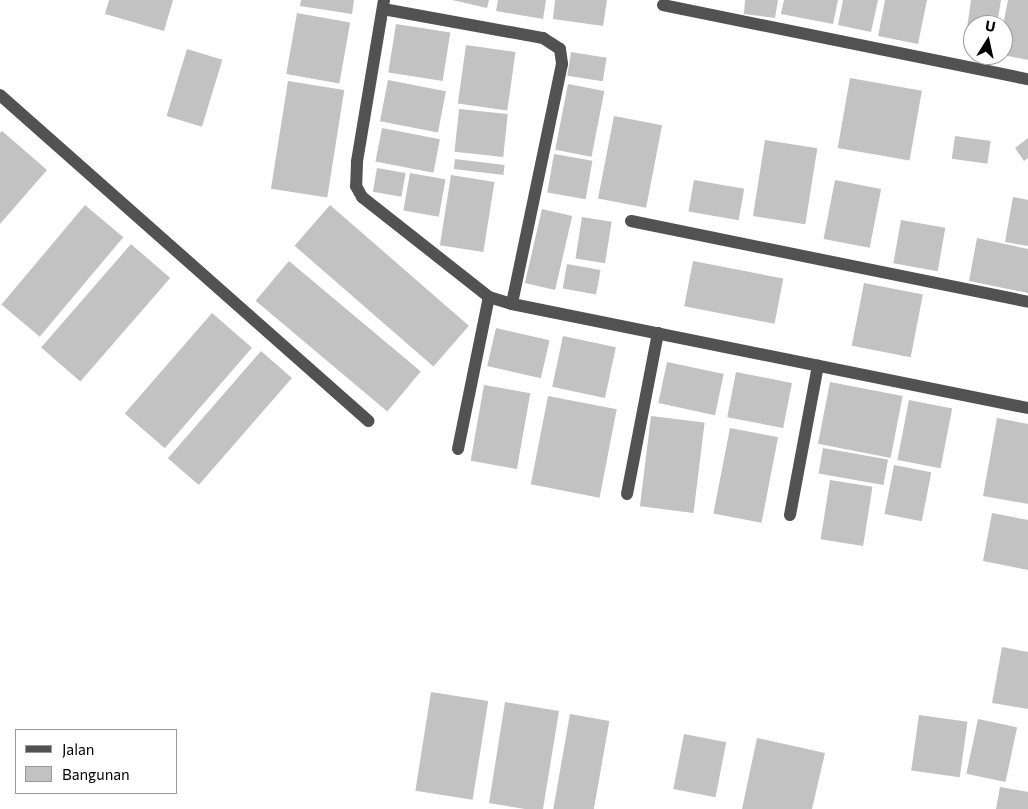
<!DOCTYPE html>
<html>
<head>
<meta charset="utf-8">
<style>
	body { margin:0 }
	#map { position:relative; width:1028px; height:809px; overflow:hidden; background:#fff; font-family:Commissioner,sans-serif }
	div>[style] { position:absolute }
	.building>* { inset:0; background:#c2c2c2; transform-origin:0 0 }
	.minor>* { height:12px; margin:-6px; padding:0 6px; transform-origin:6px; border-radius:6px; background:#525252 }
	span { translate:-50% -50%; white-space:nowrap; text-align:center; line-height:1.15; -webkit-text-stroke:4px #fff; paint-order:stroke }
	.legend { position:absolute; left:15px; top:729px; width:162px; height:65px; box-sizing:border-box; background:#fff; border:1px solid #999; margin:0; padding:6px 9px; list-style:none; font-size:15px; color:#000 }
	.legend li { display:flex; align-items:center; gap:10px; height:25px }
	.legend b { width:25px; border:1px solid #999 }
	.north { position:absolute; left:963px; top:15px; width:50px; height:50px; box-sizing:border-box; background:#fff; border:1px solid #999; border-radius:50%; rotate:10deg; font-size:14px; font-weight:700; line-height:20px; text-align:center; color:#000 }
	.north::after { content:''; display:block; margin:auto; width:18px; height:22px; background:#000; clip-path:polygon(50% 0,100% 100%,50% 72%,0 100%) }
</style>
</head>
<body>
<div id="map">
	<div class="building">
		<i style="clip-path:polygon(109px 0,173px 0,164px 31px,105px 14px)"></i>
		<i style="clip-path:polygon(301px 0,354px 0,352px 14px,300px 6px)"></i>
		<i style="clip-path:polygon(452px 0,489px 0,487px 8px)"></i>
		<i style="clip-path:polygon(498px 0,546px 0,543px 19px,496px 11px)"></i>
		<i style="clip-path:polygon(555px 0,607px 0,603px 26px,553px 19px)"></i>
		<i style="clip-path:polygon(745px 0,778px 0,775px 18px,744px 14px)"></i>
		<i style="clip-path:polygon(784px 0,838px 0,833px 24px,781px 14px)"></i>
		<i style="clip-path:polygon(843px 0,878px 0,871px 32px,838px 25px)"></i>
		<i style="clip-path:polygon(885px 0,927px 0,918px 44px,878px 36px)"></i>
		<i style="clip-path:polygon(971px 0,1001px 0,997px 25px,973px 25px,973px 36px,966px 35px)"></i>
		<i style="clip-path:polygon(1008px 0,1028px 0,1028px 60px,1003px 55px,1003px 25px)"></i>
		<i style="left:297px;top:13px;width:54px;height:62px;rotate:10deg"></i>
		<i style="left:396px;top:24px;width:55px;height:49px;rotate:9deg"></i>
		<i style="left:466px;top:45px;width:50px;height:59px;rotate:8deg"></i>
		<i style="left:187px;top:49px;width:37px;height:70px;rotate:17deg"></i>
		<i style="left:571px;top:52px;width:36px;height:24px;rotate:9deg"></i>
		<i style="left:850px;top:78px;width:73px;height:71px;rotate:10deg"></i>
		<i style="left:388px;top:80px;width:59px;height:42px;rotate:11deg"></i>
		<i style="left:288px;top:81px;width:57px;height:109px;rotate:9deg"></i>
		<i style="left:568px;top:84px;width:37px;height:67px;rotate:11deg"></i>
		<i style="left:459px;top:109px;width:49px;height:43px;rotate:6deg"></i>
		<i style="left:614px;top:116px;width:49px;height:84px;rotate:11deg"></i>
		<i style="left:382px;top:128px;width:59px;height:34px;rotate:11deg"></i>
		<i style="clip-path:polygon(2px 131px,47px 170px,0 224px,0 133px)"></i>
		<i style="left:955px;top:136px;width:36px;height:23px;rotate:8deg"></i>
		<i style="clip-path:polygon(1028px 138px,1028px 158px,1024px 161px,1015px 148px)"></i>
		<i style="left:765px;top:140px;width:53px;height:77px;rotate:9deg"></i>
		<i style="left:554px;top:154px;width:39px;height:39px;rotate:10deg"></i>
		<i style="left:455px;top:159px;width:50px;height:10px;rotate:7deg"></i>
		<i style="left:377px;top:168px;width:29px;height:24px;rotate:10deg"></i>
		<i style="left:410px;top:173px;width:36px;height:38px;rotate:10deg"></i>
		<i style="left:451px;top:175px;width:44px;height:71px;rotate:9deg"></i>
		<i style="left:694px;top:180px;width:51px;height:32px;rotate:10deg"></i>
		<i style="left:835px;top:180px;width:47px;height:60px;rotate:11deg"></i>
		<i style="clip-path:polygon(1013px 197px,1028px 200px,1028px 246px,1005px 242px)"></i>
		<i style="left:85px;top:205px;width:50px;height:130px;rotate:40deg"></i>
		<i style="left:330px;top:205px;width:184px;height:54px;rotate:41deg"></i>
		<i style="left:542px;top:209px;width:31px;height:76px;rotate:13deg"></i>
		<i style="left:582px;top:217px;width:30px;height:42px;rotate:9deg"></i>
		<i style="left:901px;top:220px;width:45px;height:44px;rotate:10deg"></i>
		<i style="clip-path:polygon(977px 238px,1028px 249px,1028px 293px,969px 281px)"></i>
		<i style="left:131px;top:244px;width:52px;height:137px;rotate:41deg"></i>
		<i style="left:289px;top:261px;width:172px;height:52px;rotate:40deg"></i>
		<i style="left:693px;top:261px;width:92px;height:46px;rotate:11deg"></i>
		<i style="left:567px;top:264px;width:34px;height:25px;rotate:10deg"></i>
		<i style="left:864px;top:283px;width:60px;height:64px;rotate:11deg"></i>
		<i style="left:212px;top:313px;width:53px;height:133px;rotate:41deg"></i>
		<i style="left:496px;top:328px;width:55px;height:39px;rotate:13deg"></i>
		<i style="left:563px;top:336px;width:54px;height:52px;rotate:12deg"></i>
		<i style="left:261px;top:351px;width:41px;height:142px;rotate:41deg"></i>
		<i style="left:667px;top:362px;width:58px;height:42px;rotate:12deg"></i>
		<i style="left:736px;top:372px;width:57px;height:46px;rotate:11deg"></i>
		<i style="left:830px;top:382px;width:74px;height:63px;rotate:11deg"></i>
		<i style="left:484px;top:385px;width:47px;height:77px;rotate:10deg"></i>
		<i style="left:548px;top:396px;width:70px;height:90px;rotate:11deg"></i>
		<i style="left:909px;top:400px;width:44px;height:61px;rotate:11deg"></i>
		<i style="left:651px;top:416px;width:54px;height:91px;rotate:7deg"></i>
		<i style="clip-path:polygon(997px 418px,1028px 424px,1028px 504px,983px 496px)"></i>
		<i style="left:730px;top:428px;width:49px;height:87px;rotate:11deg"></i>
		<i style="left:823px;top:448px;width:66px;height:26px;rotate:10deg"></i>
		<i style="left:894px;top:465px;width:38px;height:50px;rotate:11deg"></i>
		<i style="left:830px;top:480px;width:43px;height:60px;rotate:9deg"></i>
		<i style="clip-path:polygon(992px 513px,1028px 520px,1028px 570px,983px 561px)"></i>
		<i style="clip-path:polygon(1002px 647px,1028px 652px,1028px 709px,992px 703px)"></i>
		<i style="left:431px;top:692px;width:58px;height:100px;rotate:9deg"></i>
		<i style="clip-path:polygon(505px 702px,559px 711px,543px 809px,525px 809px,489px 803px)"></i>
		<i style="left:570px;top:714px;width:40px;height:97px;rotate:10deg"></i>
		<i style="left:919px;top:715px;width:49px;height:56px;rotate:8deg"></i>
		<i style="left:978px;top:719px;width:40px;height:56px;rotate:12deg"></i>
		<i style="left:684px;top:734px;width:43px;height:56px;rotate:11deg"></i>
		<i style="clip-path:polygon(757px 738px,825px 753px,812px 809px,742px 809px)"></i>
		<i style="clip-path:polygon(1000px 787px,1028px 792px,1028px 809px,996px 809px)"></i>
	</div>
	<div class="minor">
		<i style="left:384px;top:0;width:164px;rotate:99.5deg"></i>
		<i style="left:357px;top:162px;width:24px;rotate:92deg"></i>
		<i style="left:356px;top:186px;width:13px;rotate:61deg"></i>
		<i style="left:362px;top:197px;width:162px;rotate:38.2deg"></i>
		<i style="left:489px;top:297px;width:24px;rotate:17deg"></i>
		<i style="left:512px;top:304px;width:526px;rotate:11.4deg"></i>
		<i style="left:663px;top:5px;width:372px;rotate:11.5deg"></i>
		<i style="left:383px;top:9px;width:163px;rotate:10.3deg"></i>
		<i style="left:543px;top:38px;width:20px;rotate:33deg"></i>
		<i style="left:560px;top:49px;width:15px;rotate:82deg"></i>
		<i style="left:562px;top:64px;width:245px;rotate:101.8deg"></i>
		<i style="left:0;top:95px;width:492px;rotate:41.5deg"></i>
		<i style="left:631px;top:221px;width:405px;rotate:11.5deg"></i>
		<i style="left:458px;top:449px;width:155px;rotate:-78.5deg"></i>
		<i style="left:627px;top:494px;width:164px;rotate:-79.1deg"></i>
		<i style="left:790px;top:515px;width:152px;rotate:-79.4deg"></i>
	</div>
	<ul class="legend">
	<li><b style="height:6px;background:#525252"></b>Jalan</li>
	<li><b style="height:14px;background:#c2c2c2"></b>Bangunan</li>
	</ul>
	<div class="north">U</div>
</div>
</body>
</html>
